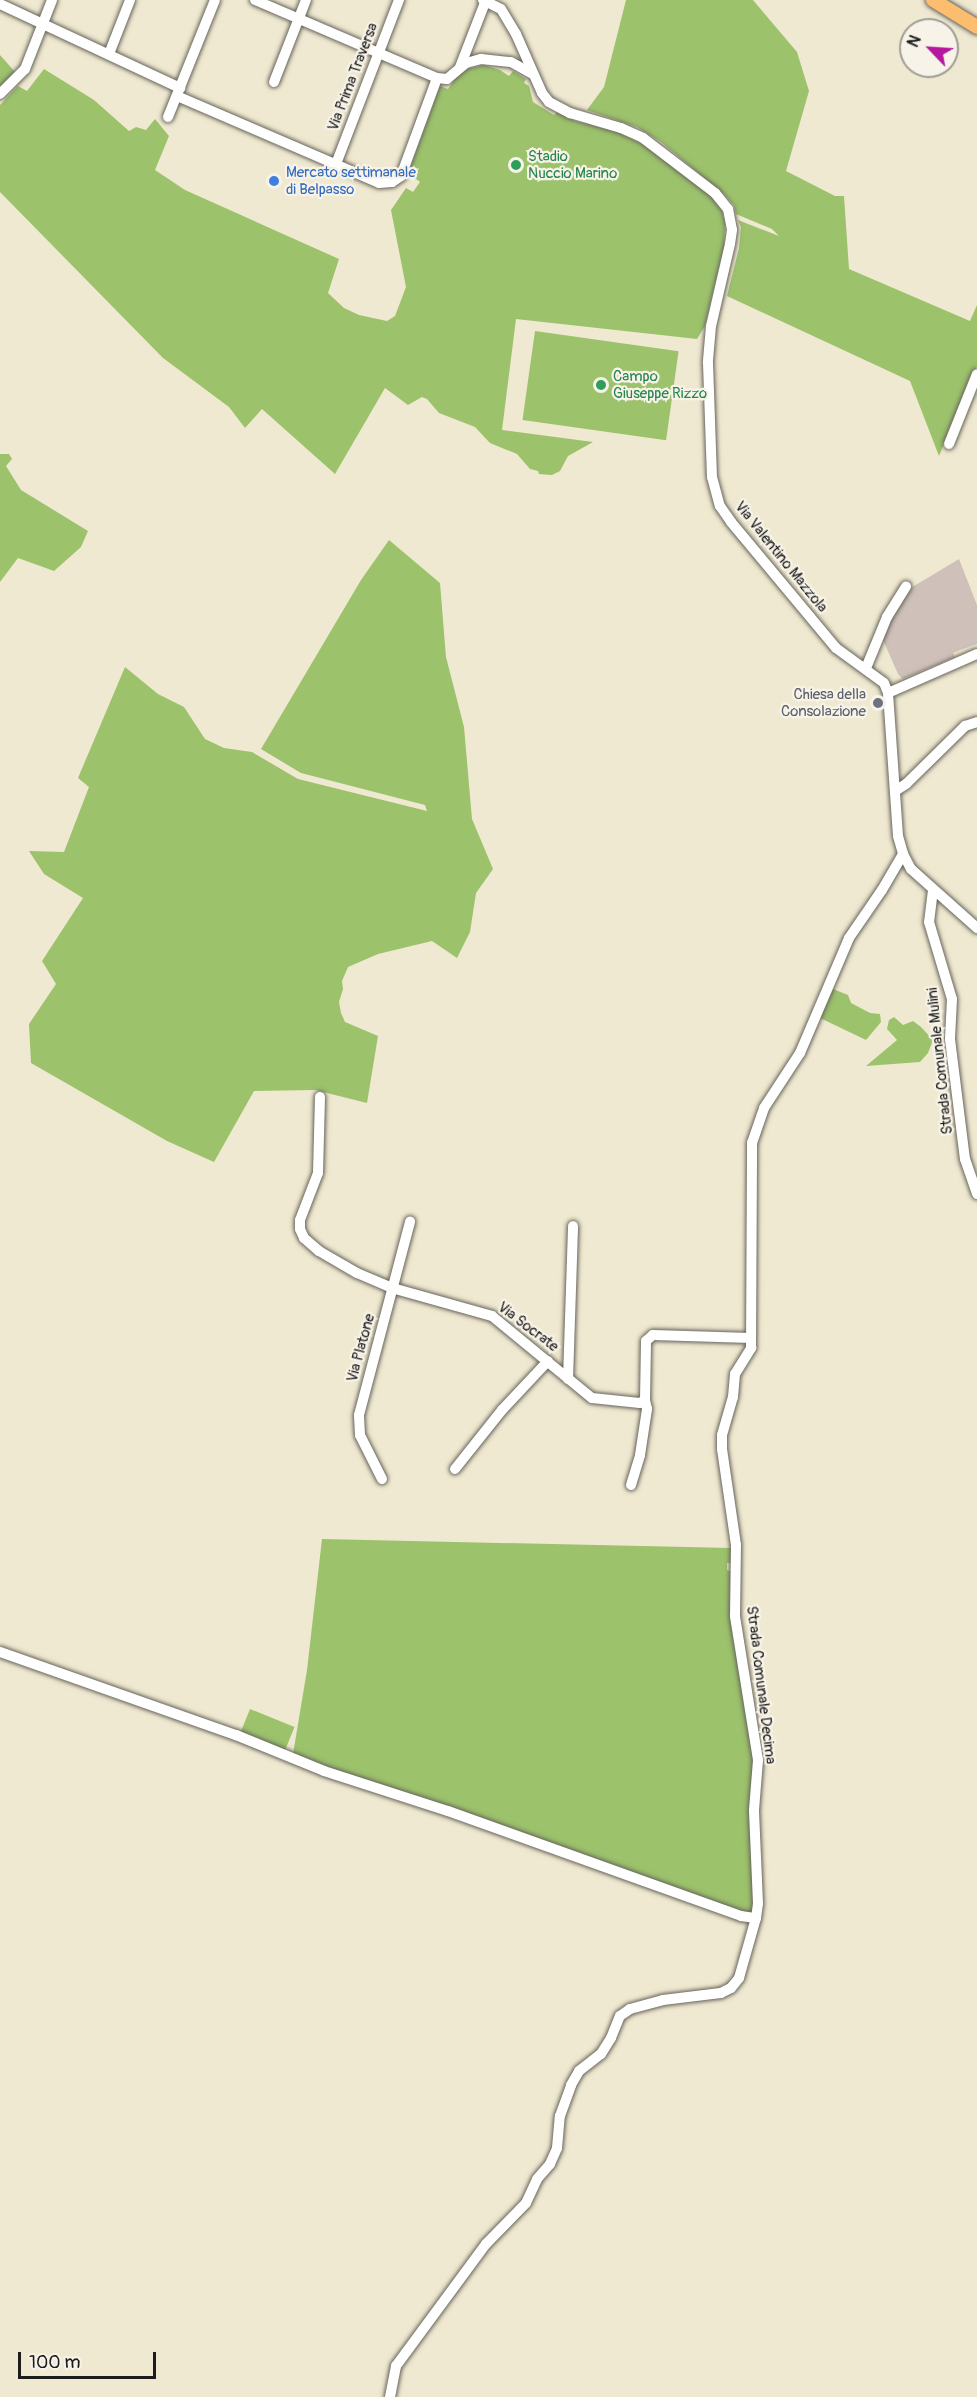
<!DOCTYPE html>
<html>
<head>
<meta charset="utf-8">
<style>
	body { margin:0 }
	#map { position:relative; width:977px; height:2397px; overflow:hidden; background:#f0e9d1; font-family:Pangolin,sans-serif }
	div>[style] { position:absolute }
	.industrial>* { inset:0; background:#cfc0ba }
	.green>* { inset:0; background:#9cc26c; transform-origin:0 0 }
	.roads { filter:drop-shadow(0 0 2px #66645b) drop-shadow(0 0 2px #66645b) }
	.minor>* { height:10px; margin:-5px; padding:0 5px; transform-origin:5px; border-radius:5px; background:#fff }
	.major>* { height:14px; margin:-7px; padding:0 7px; transform-origin:7px; border-radius:7px; background:#fcbd6f }
	.dots>* { width:16px; height:16px; translate:-50% -50%; box-sizing:border-box; border:3px solid #f7f3e8; border-radius:50% }
	span { translate:-50% -50%; white-space:nowrap; text-align:center; line-height:1.15; -webkit-text-stroke:4.5px #f7f3e8; paint-order:stroke }
	.street-label { font-size:15px; color:#1c1c1c }
	.leisure-label { font-size:15px; color:#27864d }
	.left { translate:0 -50%; text-align:left }
	.shop-label { font-size:15px; color:#366cbe }
	.worship-label { font-size:15px; color:#5b616d }
	.right { translate:-100% -50%; text-align:right }
	.north { position:absolute; left:899px; top:18px; width:60px; height:60px; box-sizing:border-box; background:#f7f3e8; border:2px solid #9f9d96; border-radius:50%; rotate:295deg; font-size:16px; font-weight:700; line-height:24px; text-align:center; color:#1c1c1c }
	.north::after { content:''; display:block; margin:auto; width:21px; height:27px; background:#b5179e; clip-path:polygon(50% 0,100% 100%,50% 72%,0 100%) }
	.scale { position:absolute; left:18px; top:2352px; width:138px; height:27px; box-sizing:border-box; border:3px solid #1c1c1c; border-top:0; padding-left:8px; font-size:18px; line-height:21px; white-space:nowrap; color:#1c1c1c; -webkit-text-stroke:4px #f7f3e8; paint-order:stroke }
</style>
</head>
<body>
<div id="map">
	<div class="industrial">
		<i style="clip-path:polygon(959px 559px,977px 605px,977px 644px,960px 650px,953px 653px,955px 657px,903px 679px,898px 674px,883px 640px,890px 620px,909px 589px)"></i>
	</div>
	<div class="green">
		<i style="clip-path:polygon(626px 0,753px 0,797px 52px,809px 91px,786px 171px,835px 196px,844px 196px,849px 269px,970px 321px,977px 305px,977px 366px,939px 456px,910px 381px,727px 296px,739px 248px,741px 227px,738px 220px,779px 236px,772px 229px,736px 214px,734px 205px,724px 194px,661px 142px,637px 127px,587px 110px,604px 87px)"></i>
		<i style="clip-path:polygon(0 55px,15px 72px,0 87px)"></i>
		<i style="clip-path:polygon(484px 65px,500px 70px,509px 76px,513px 71px,526px 79px,524px 83px,529px 86px,533px 102px,554px 115px,557px 112px,575px 121px,617px 132px,644px 145px,710px 195px,722px 211px,725px 223px,724px 246px,705px 326px,697px 339px,516px 319px,502px 430px,593px 442px,568px 456px,560px 471px,552px 475px,539px 474px,538px 471px,530px 469px,517px 454px,490px 443px,475px 427px,439px 413px,427px 399px,422px 397px,408px 405px,385px 388px,335px 474px,262px 409px,245px 428px,229px 407px,163px 358px,0 192px,0 105px,18px 86px,27px 91px,44px 69px,94px 100px,129px 131px,136px 127px,146px 130px,155px 119px,169px 136px,155px 170px,185px 190px,339px 259px,328px 293px,344px 308px,359px 315px,387px 321px,395px 316px,406px 287px,391px 210px,406px 188px,413px 192px,420px 182px,411px 175px,410px 168px,440px 86px,448px 89px,458px 75px,467px 69px)"></i>
		<i style="left:535px;top:331px;width:145px;height:90px;rotate:8deg"></i>
		<i style="clip-path:polygon(0 454px,9px 454px,12px 459px,6px 466px,21px 490px,88px 531px,81px 547px,54px 571px,18px 558px,0 582px)"></i>
		<i style="clip-path:polygon(389px 540px,440px 583px,446px 657px,464px 727px,472px 819px,493px 869px,476px 893px,470px 932px,457px 958px,432px 941px,378px 954px,348px 967px,342px 981px,343px 989px,339px 1002px,341px 1013px,345px 1022px,378px 1036px,367px 1103px,315px 1090px,254px 1091px,214px 1162px,167px 1141px,31px 1063px,29px 1024px,56px 984px,42px 961px,83px 898px,44px 874px,29px 851px,64px 852px,89px 787px,78px 778px,125px 667px,158px 694px,184px 707px,205px 739px,224px 748px,252px 752px,298px 779px,427px 811px,425px 805px,301px 773px,261px 749px,361px 580px)"></i>
		<i style="clip-path:polygon(833px 989px,848px 995px,851px 1003px,870px 1013px,880px 1014px,881px 1022px,866px 1040px,820px 1018px)"></i>
		<i style="clip-path:polygon(894px 1017px,903px 1025px,913px 1021px,921px 1027px,933px 1040px,928px 1053px,920px 1062px,866px 1066px,897px 1040px,887px 1029px,889px 1020px)"></i>
		<i style="clip-path:polygon(322px 1539px,731px 1548px,733px 1563px,727px 1563px,727px 1570px,732px 1572px,754px 1760px,751px 1810px,753px 1912px,741px 1913px,360px 1781px,293px 1754px,307px 1670px)"></i>
		<i style="left:250px;top:1709px;width:48px;height:26px;rotate:22deg"></i>
	</div>
	<div class="roads">
		<div class="minor">
			<i style="left:255px;top:0;width:198px;rotate:23.2deg"></i>
			<i style="left:437px;top:78px;width:10px;rotate:6deg"></i>
			<i style="left:447px;top:79px;width:25px;rotate:-40deg"></i>
			<i style="left:466px;top:63px;width:16px;rotate:-15deg"></i>
			<i style="left:481px;top:59px;width:30px;rotate:6deg"></i>
			<i style="left:511px;top:62px;width:25px;rotate:29deg"></i>
			<i style="left:483px;top:0;width:20px;rotate:27deg"></i>
			<i style="left:501px;top:9px;width:29px;rotate:59deg"></i>
			<i style="left:516px;top:34px;width:64px;rotate:66.2deg"></i>
			<i style="left:542px;top:93px;width:11px;rotate:52deg"></i>
			<i style="left:549px;top:102px;width:24px;rotate:28deg"></i>
			<i style="left:570px;top:113px;width:53px;rotate:16.4deg"></i>
			<i style="left:621px;top:128px;width:24px;rotate:24deg"></i>
			<i style="left:643px;top:138px;width:91px;rotate:37.4deg"></i>
			<i style="left:715px;top:193px;width:21px;rotate:51deg"></i>
			<i style="left:728px;top:209px;width:21px;rotate:79deg"></i>
			<i style="left:732px;top:230px;width:14px;rotate:98deg"></i>
			<i style="left:730px;top:244px;width:84px;rotate:103deg"></i>
			<i style="left:711px;top:326px;width:37px;rotate:95deg"></i>
			<i style="left:708px;top:363px;width:114px;rotate:88deg"></i>
			<i style="left:712px;top:477px;width:30px;rotate:75deg"></i>
			<i style="left:720px;top:506px;width:19px;rotate:55deg"></i>
			<i style="left:731px;top:522px;width:164px;rotate:50.2deg"></i>
			<i style="left:836px;top:648px;width:59px;rotate:36.1deg"></i>
			<i style="left:884px;top:683px;width:11px;rotate:68deg"></i>
			<i style="left:888px;top:693px;width:143px;rotate:86deg"></i>
			<i style="left:898px;top:836px;width:19px;rotate:74deg"></i>
			<i style="left:903px;top:854px;width:17px;rotate:62deg"></i>
			<i style="left:911px;top:869px;width:89px;rotate:41.8deg"></i>
			<i style="left:0;top:4px;width:199px;rotate:25deg"></i>
			<i style="left:109px;top:54px;width:58px;rotate:-68.7deg"></i>
			<i style="left:460px;top:67px;width:72px;rotate:-68.8deg"></i>
			<i style="left:274px;top:82px;width:88px;rotate:-68.7deg"></i>
			<i style="left:0;top:94px;width:35px;rotate:-45deg"></i>
			<i style="left:25px;top:69px;width:74px;rotate:-68.6deg"></i>
			<i style="left:177px;top:96px;width:220px;rotate:23.3deg"></i>
			<i style="left:379px;top:183px;width:13px;rotate:-4deg"></i>
			<i style="left:392px;top:182px;width:11px;rotate:-34deg"></i>
			<i style="left:401px;top:176px;width:104px;rotate:-69.8deg"></i>
			<i style="left:168px;top:117px;width:126px;rotate:-68.1deg"></i>
			<i style="left:336px;top:164px;width:176px;rotate:-69deg"></i>
			<i style="left:949px;top:444px;width:75px;rotate:-68.2deg"></i>
			<i style="left:866px;top:668px;width:55px;rotate:-67.6deg"></i>
			<i style="left:887px;top:617px;width:36px;rotate:-58deg"></i>
			<i style="left:888px;top:693px;width:97px;rotate:-23.7deg"></i>
			<i style="left:895px;top:791px;width:13px;rotate:-32deg"></i>
			<i style="left:906px;top:784px;width:83px;rotate:-44.5deg"></i>
			<i style="left:965px;top:726px;width:13px;rotate:-18deg"></i>
			<i style="left:933px;top:890px;width:32px;rotate:97deg"></i>
			<i style="left:929px;top:922px;width:80px;rotate:73.4deg"></i>
			<i style="left:952px;top:999px;width:40px;rotate:92.9deg"></i>
			<i style="left:950px;top:1039px;width:121px;rotate:82.9deg"></i>
			<i style="left:965px;top:1159px;width:37px;rotate:71deg"></i>
			<i style="left:320px;top:1097px;width:76px;rotate:91.5deg"></i>
			<i style="left:318px;top:1173px;width:50px;rotate:111deg"></i>
			<i style="left:300px;top:1220px;width:9px;rotate:90deg"></i>
			<i style="left:300px;top:1229px;width:10px;rotate:66deg"></i>
			<i style="left:304px;top:1238px;width:20px;rotate:41deg"></i>
			<i style="left:319px;top:1251px;width:44px;rotate:30.1deg"></i>
			<i style="left:357px;top:1273px;width:38px;rotate:23deg"></i>
			<i style="left:392px;top:1288px;width:104px;rotate:15.6deg"></i>
			<i style="left:492px;top:1316px;width:129px;rotate:39.4deg"></i>
			<i style="left:592px;top:1398px;width:48px;rotate:5.9deg"></i>
			<i style="left:640px;top:1403px;width:6px;rotate:-31deg"></i>
			<i style="left:645px;top:1400px;width:59px;rotate:-89deg"></i>
			<i style="left:646px;top:1341px;width:9px;rotate:-41deg"></i>
			<i style="left:653px;top:1335px;width:98px;rotate:1.8deg"></i>
			<i style="left:568px;top:1379px;width:153px;rotate:-88.1deg"></i>
			<i style="left:455px;top:1469px;width:75px;rotate:-51.5deg"></i>
			<i style="left:502px;top:1410px;width:67px;rotate:-46.8deg"></i>
			<i style="left:382px;top:1479px;width:49px;rotate:-116.6deg"></i>
			<i style="left:360px;top:1435px;width:20px;rotate:-93deg"></i>
			<i style="left:359px;top:1415px;width:200px;rotate:-75.2deg"></i>
			<i style="left:631px;top:1485px;width:31px;rotate:-73deg"></i>
			<i style="left:640px;top:1455px;width:47px;rotate:-81.3deg"></i>
			<i style="left:647px;top:1409px;width:9px;rotate:-103deg"></i>
			<i style="left:0;top:1652px;width:250px;rotate:19.4deg"></i>
			<i style="left:236px;top:1735px;width:95px;rotate:22.2deg"></i>
			<i style="left:324px;top:1771px;width:130px;rotate:17.9deg"></i>
			<i style="left:448px;top:1811px;width:311px;rotate:19.7deg"></i>
			<i style="left:741px;top:1916px;width:15px;rotate:8deg"></i>
			<i style="left:390px;top:2397px;width:32px;rotate:-79deg"></i>
			<i style="left:396px;top:2366px;width:152px;rotate:-53.6deg"></i>
			<i style="left:486px;top:2244px;width:57px;rotate:-45.7deg"></i>
			<i style="left:526px;top:2203px;width:26px;rotate:-65deg"></i>
			<i style="left:537px;top:2179px;width:20px;rotate:-49deg"></i>
			<i style="left:550px;top:2164px;width:17px;rotate:-66deg"></i>
			<i style="left:557px;top:2148px;width:32px;rotate:-85deg"></i>
			<i style="left:560px;top:2116px;width:33px;rotate:-70deg"></i>
			<i style="left:571px;top:2085px;width:16px;rotate:-60deg"></i>
			<i style="left:579px;top:2071px;width:28px;rotate:-38deg"></i>
			<i style="left:601px;top:2054px;width:19px;rotate:-58deg"></i>
			<i style="left:611px;top:2038px;width:24px;rotate:-68deg"></i>
			<i style="left:620px;top:2016px;width:12px;rotate:-35deg"></i>
			<i style="left:630px;top:2009px;width:34px;rotate:-15deg"></i>
			<i style="left:663px;top:2000px;width:58px;rotate:-6.9deg"></i>
			<i style="left:721px;top:1993px;width:11px;rotate:-27deg"></i>
			<i style="left:731px;top:1988px;width:13px;rotate:-51deg"></i>
			<i style="left:739px;top:1978px;width:62px;rotate:-74.2deg"></i>
			<i style="left:756px;top:1918px;width:15px;rotate:-82deg"></i>
			<i style="left:758px;top:1903px;width:93px;rotate:-92.5deg"></i>
			<i style="left:754px;top:1810px;width:50px;rotate:-85.4deg"></i>
			<i style="left:758px;top:1760px;width:146px;rotate:-99.1deg"></i>
			<i style="left:735px;top:1616px;width:71px;rotate:-89.2deg"></i>
			<i style="left:736px;top:1545px;width:97px;rotate:-98.3deg"></i>
			<i style="left:722px;top:1449px;width:14px;rotate:-90deg"></i>
			<i style="left:722px;top:1435px;width:40px;rotate:-74deg"></i>
			<i style="left:733px;top:1397px;width:23px;rotate:-85deg"></i>
			<i style="left:735px;top:1374px;width:31px;rotate:-58deg"></i>
			<i style="left:751px;top:1348px;width:205px;rotate:-89.7deg"></i>
			<i style="left:752px;top:1143px;width:37px;rotate:-71deg"></i>
			<i style="left:764px;top:1108px;width:66px;rotate:-56.8deg"></i>
			<i style="left:800px;top:1053px;width:125px;rotate:-66.9deg"></i>
			<i style="left:849px;top:938px;width:58px;rotate:-55.5deg"></i>
			<i style="left:882px;top:890px;width:42px;rotate:-59.7deg"></i>
		</div>
		<div class="major">
			<i style="left:933px;top:0;width:52px;rotate:31.5deg"></i>
		</div>
	</div>
	<div class="dots">
		<i style="left:516px;top:165px;background:#2e9e5b"></i>
		<i style="left:274px;top:181px;background:#3f7fe0"></i>
		<i style="left:601px;top:385px;background:#2e9e5b"></i>
		<i style="left:878px;top:703px;background:#6b7280"></i>
	</div>
	<div class="street-label">
		<span style="left:353px;top:77px;rotate:-69deg">Via Prima Traversa</span>
		<span style="left:781px;top:557px;rotate:51deg">Via Valentino Mazzola</span>
		<span style="left:940px;top:1061px;rotate:-96deg">Strada Comunale Mulini</span>
		<span style="left:528px;top:1327px;rotate:37deg">Via Socrate</span>
		<span style="left:361px;top:1348px;rotate:-75deg">Via Platone</span>
		<span style="left:761px;top:1685px;rotate:83deg">Strada Comunale Decima</span>
	</div>
	<div class="leisure-label">
		<span class="left" style="left:528px;top:165px">Stadio<br>Nuccio Marino</span>
		<span class="left" style="left:613px;top:385px">Campo<br>Giuseppe Rizzo</span>
	</div>
	<div class="shop-label">
		<span class="left" style="left:286px;top:181px">Mercato settimanale<br>di Belpasso</span>
	</div>
	<div class="worship-label">
		<span class="right" style="left:866px;top:703px">Chiesa della<br>Consolazione</span>
	</div>
	<div class="north">N</div>
	<div class="scale">100 m</div>
</div>
</body>
</html>
